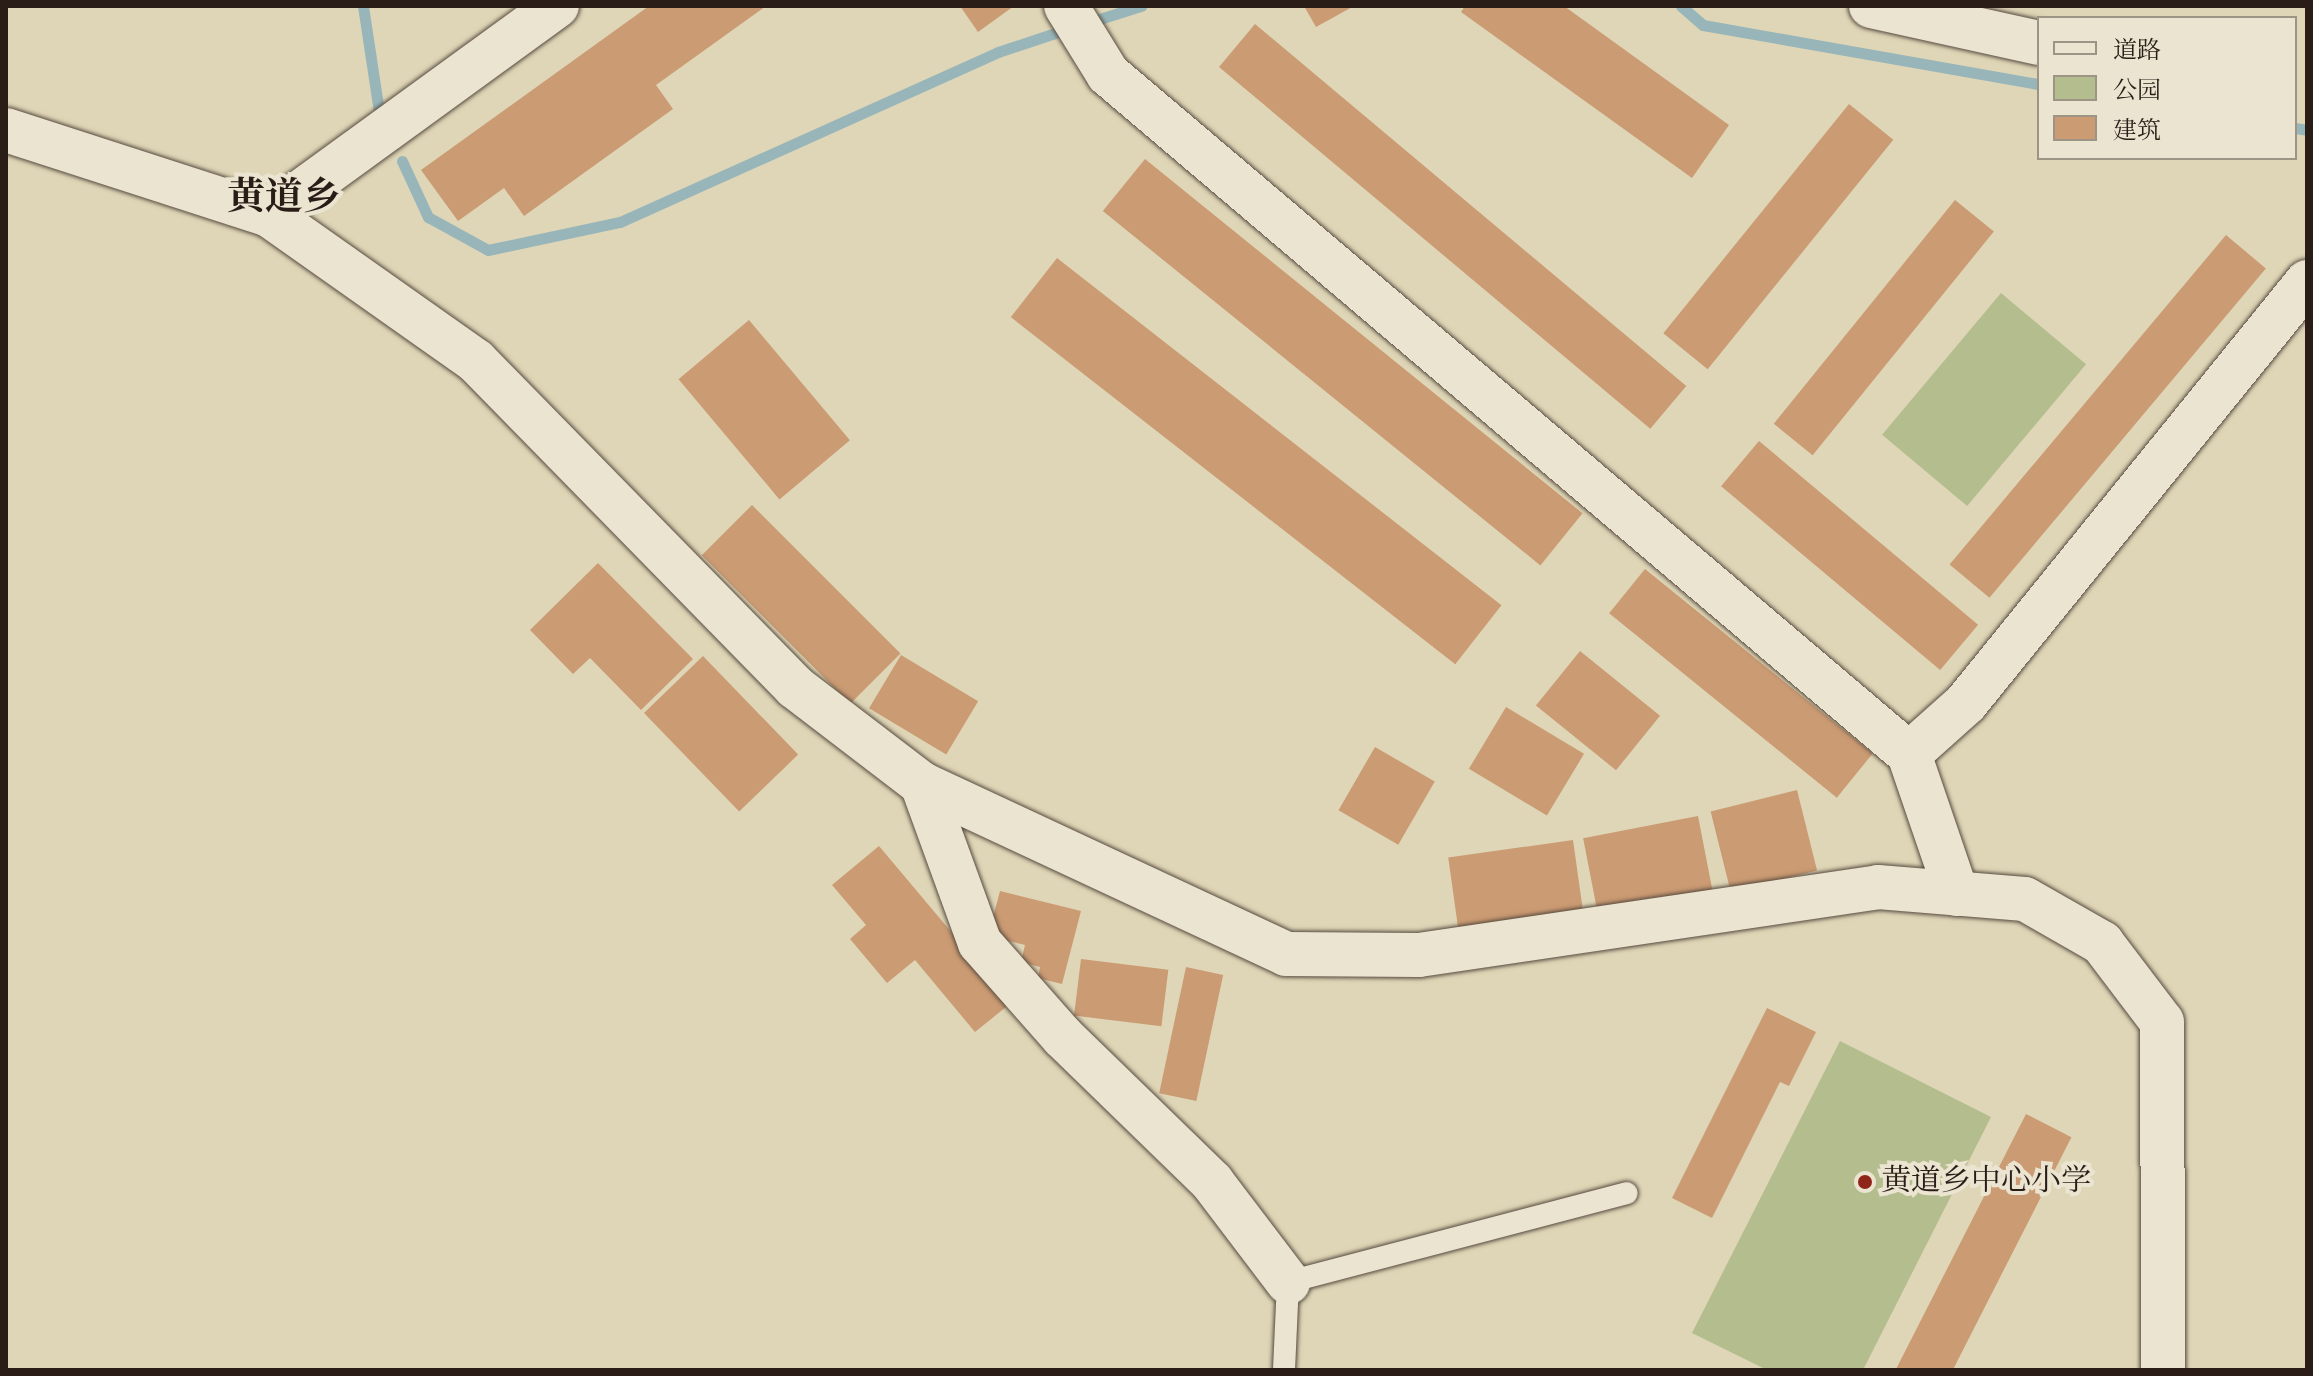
<!DOCTYPE html>
<html>
<head>
<meta charset="utf-8">
<style>
	body { margin:0 }
	#map { position:relative; width:2313px; height:1376px; overflow:hidden; background:#dfd6b7; font-family:"IM FELL DW Pica","Noto Serif SC",serif }
	div>[style] { position:absolute }
	.green>* { inset:0; background:#b4bd8d; transform-origin:0 0 }
	.stream>* { height:11px; margin:-5.5px; padding:0 5.5px; transform-origin:5.5px; border-radius:5.5px; background:#98b6b9 }
	.building>* { inset:0; background:#cb9b73; transform-origin:0 0 }
	.roads { filter:drop-shadow(0 0 2px #574a3f) drop-shadow(0 0 2px #574a3f) }
	.service>* { height:22px; margin:-11px; padding:0 11px; transform-origin:11px; border-radius:11px; background:#eae4d0 }
	.minor>* { height:44px; margin:-22px; padding:0 22px; transform-origin:22px; border-radius:22px; background:#eae4d0 }
	.tertiary>* { height:44px; margin:-22px; padding:0 22px; transform-origin:22px; border-radius:22px; background:#eae4d0 }
	.secondary>* { height:44px; margin:-22px; padding:0 22px; transform-origin:22px; border-radius:22px; background:#eae4d0 }
	.dots>* { width:22px; height:22px; translate:-50% -50%; box-sizing:border-box; border:4px solid #eae4d0; border-radius:50% }
	span { translate:-50% -50%; white-space:nowrap; text-align:center; line-height:1.15; -webkit-text-stroke:8px #eae4d0; paint-order:stroke }
	.poi-label { font-size:30px; color:#2a1c17 }
	.left { translate:0 -50%; text-align:left }
	.district-label { font-size:38px; color:#2a1c17; font-weight:700 }
	.frame { position:absolute; inset:0; border:8px solid #2a1c17; pointer-events:none }
	.legend { position:absolute; left:2037px; top:16px; width:260px; height:144px; box-sizing:border-box; background:#eae4d0; border:2px solid #9d9486; margin:0; padding:10px 14px; list-style:none; font-size:24px; color:#2a1c17 }
	.legend li { display:flex; align-items:center; gap:16px; height:40px }
	.legend b { width:40px; border:2px solid #9d9486 }
</style>
</head>
<body>
<div id="map">
	<div class="green">
		<i style="left:2001px;top:293px;width:111px;height:185px;rotate:40deg"></i>
		<i style="clip-path:polygon(1840px 1041px,1991px 1117px,1863px 1370px,1767px 1370px,1692px 1333px)"></i>
	</div>
	<div class="stream">
		<i style="left:363px;top:6px;width:107px;rotate:81.4deg"></i>
		<i style="left:1681px;top:6px;width:29px;rotate:41deg"></i>
		<i style="left:1703px;top:25px;width:341px;rotate:10deg"></i>
		<i style="left:1087px;top:23px;width:57px;rotate:-17.5deg"></i>
		<i style="left:2295px;top:128px;width:12px;rotate:9deg"></i>
		<i style="left:402px;top:161px;width:62px;rotate:65.1deg"></i>
		<i style="left:428px;top:217px;width:68px;rotate:28.8deg"></i>
		<i style="left:488px;top:250px;width:135px;rotate:-12deg"></i>
		<i style="left:620px;top:222px;width:414px;rotate:-24.2deg"></i>
		<i style="left:998px;top:52px;width:76px;rotate:-18.4deg"></i>
	</div>
	<div class="building">
		<i style="clip-path:polygon(649px 6px,766px 6px,656px 85px,673px 109px,524px 216px,504px 188px,458px 221px,421px 170px)"></i>
		<i style="clip-path:polygon(960px 6px,1014px 6px,978px 32px)"></i>
		<i style="clip-path:polygon(1304px 6px,1354px 6px,1316px 27px)"></i>
		<i style="clip-path:polygon(1465px 6px,1564px 6px,1729px 125px,1692px 178px,1461px 12px)"></i>
		<i style="left:1255px;top:24px;width:563px;height:56px;rotate:40deg"></i>
		<i style="left:1849px;top:104px;width:57px;height:295px;rotate:39deg"></i>
		<i style="left:1145px;top:159px;width:563px;height:67px;rotate:39deg"></i>
		<i style="left:1955px;top:200px;width:50px;height:288px;rotate:39deg"></i>
		<i style="left:2226px;top:235px;width:52px;height:430px;rotate:40deg"></i>
		<i style="left:1057px;top:258px;width:564px;height:75px;rotate:38deg"></i>
		<i style="left:749px;top:320px;width:157px;height:92px;rotate:50deg"></i>
		<i style="left:1759px;top:441px;width:286px;height:59px;rotate:40deg"></i>
		<i style="left:752px;top:505px;width:210px;height:71px;rotate:45deg"></i>
		<i style="clip-path:polygon(598px 563px,693px 659px,641px 710px,590px 658px,573px 674px,530px 630px)"></i>
		<i style="left:1645px;top:569px;width:293px;height:57px;rotate:39deg"></i>
		<i style="left:1580px;top:651px;width:103px;height:70px;rotate:39deg"></i>
		<i style="left:901px;top:655px;width:90px;height:62px;rotate:31deg"></i>
		<i style="left:703px;top:656px;width:137px;height:82px;rotate:46deg"></i>
		<i style="left:1506px;top:707px;width:91px;height:72px;rotate:31deg"></i>
		<i style="left:1375px;top:747px;width:69px;height:73px;rotate:30deg"></i>
		<i style="left:1797px;top:790px;width:83px;height:89px;rotate:76deg"></i>
		<i style="left:1698px;top:816px;width:83px;height:117px;rotate:79deg"></i>
		<i style="left:1573px;top:840px;width:85px;height:126px;rotate:82deg"></i>
		<i style="clip-path:polygon(879px 846px,1011px 1003px,975px 1032px,915px 960px,887px 983px,850px 939px,866px 925px,832px 885px)"></i>
		<i style="clip-path:polygon(1000px 891px,1081px 911px,1062px 984px,1038px 978px,1040px 967px,1021px 962px,1025px 945px,988px 936px)"></i>
		<i style="left:1081px;top:959px;width:88px;height:57px;rotate:7deg"></i>
		<i style="left:1186px;top:967px;width:38px;height:129px;rotate:12deg"></i>
		<i style="clip-path:polygon(1767px 1008px,1816px 1032px,1789px 1086px,1780px 1082px,1712px 1218px,1672px 1198px)"></i>
		<i style="left:2026px;top:1114px;width:51px;height:287px;rotate:27deg"></i>
	</div>
	<div class="roads">
		<div class="service">
			<i style="left:1284px;top:1370px;width:88px;rotate:-87.4deg"></i>
			<i style="left:1288px;top:1282px;width:350px;rotate:-14.7deg"></i>
		</div>
		<div class="minor">
			<i style="left:1066px;top:6px;width:80px;rotate:58.3deg"></i>
			<i style="left:1108px;top:74px;width:1051px;rotate:40.33deg"></i>
			<i style="left:1909px;top:754px;width:148px;rotate:71.1deg"></i>
			<i style="left:1871px;top:6px;width:172px;rotate:12.4deg"></i>
			<i style="left:1909px;top:754px;width:76px;rotate:-41.8deg"></i>
			<i style="left:1966px;top:703px;width:542px;rotate:-50.99deg"></i>
			<i style="left:922px;top:784px;width:169px;rotate:70deg"></i>
			<i style="left:980px;top:943px;width:125px;rotate:48.6deg"></i>
			<i style="left:1063px;top:1037px;width:208px;rotate:44.2deg"></i>
			<i style="left:1212px;top:1182px;width:126px;rotate:52.8deg"></i>
		</div>
		<div class="tertiary">
			<i style="left:269px;top:215px;width:356px;rotate:-36deg"></i>
		</div>
		<div class="secondary">
			<i style="left:6px;top:130px;width:276px;rotate:17.9deg"></i>
			<i style="left:269px;top:215px;width:253px;rotate:35.2deg"></i>
			<i style="left:476px;top:361px;width:456px;rotate:45.6deg"></i>
			<i style="left:795px;top:687px;width:160px;rotate:37.4deg"></i>
			<i style="left:922px;top:784px;width:402px;rotate:25deg"></i>
			<i style="left:1286px;top:954px;width:133px;rotate:0.4deg"></i>
			<i style="left:1419px;top:955px;width:464px;rotate:-8.4deg"></i>
			<i style="left:1878px;top:887px;width:147px;rotate:4.7deg"></i>
			<i style="left:2025px;top:899px;width:89px;rotate:29.7deg"></i>
			<i style="left:2102px;top:943px;width:99px;rotate:52.8deg"></i>
			<i style="left:2162px;top:1022px;width:348px;rotate:89.8deg"></i>
		</div>
	</div>
	<div class="dots">
		<i style="left:1865px;top:1182px;background:#8f2418"></i>
	</div>
	<div class="poi-label">
		<span class="left" style="left:1881px;top:1182px">黄道乡中心小学</span>
	</div>
	<div class="district-label">
		<span style="left:284px;top:199px">黄道乡</span>
	</div>
	<div class="frame"></div>
	<ul class="legend">
	<li><b style="height:10px;background:#eae4d0"></b>道路</li>
	<li><b style="height:22px;background:#b4bd8d"></b>公园</li>
	<li><b style="height:22px;background:#cb9b73"></b>建筑</li>
	</ul>
</div>
</body>
</html>
